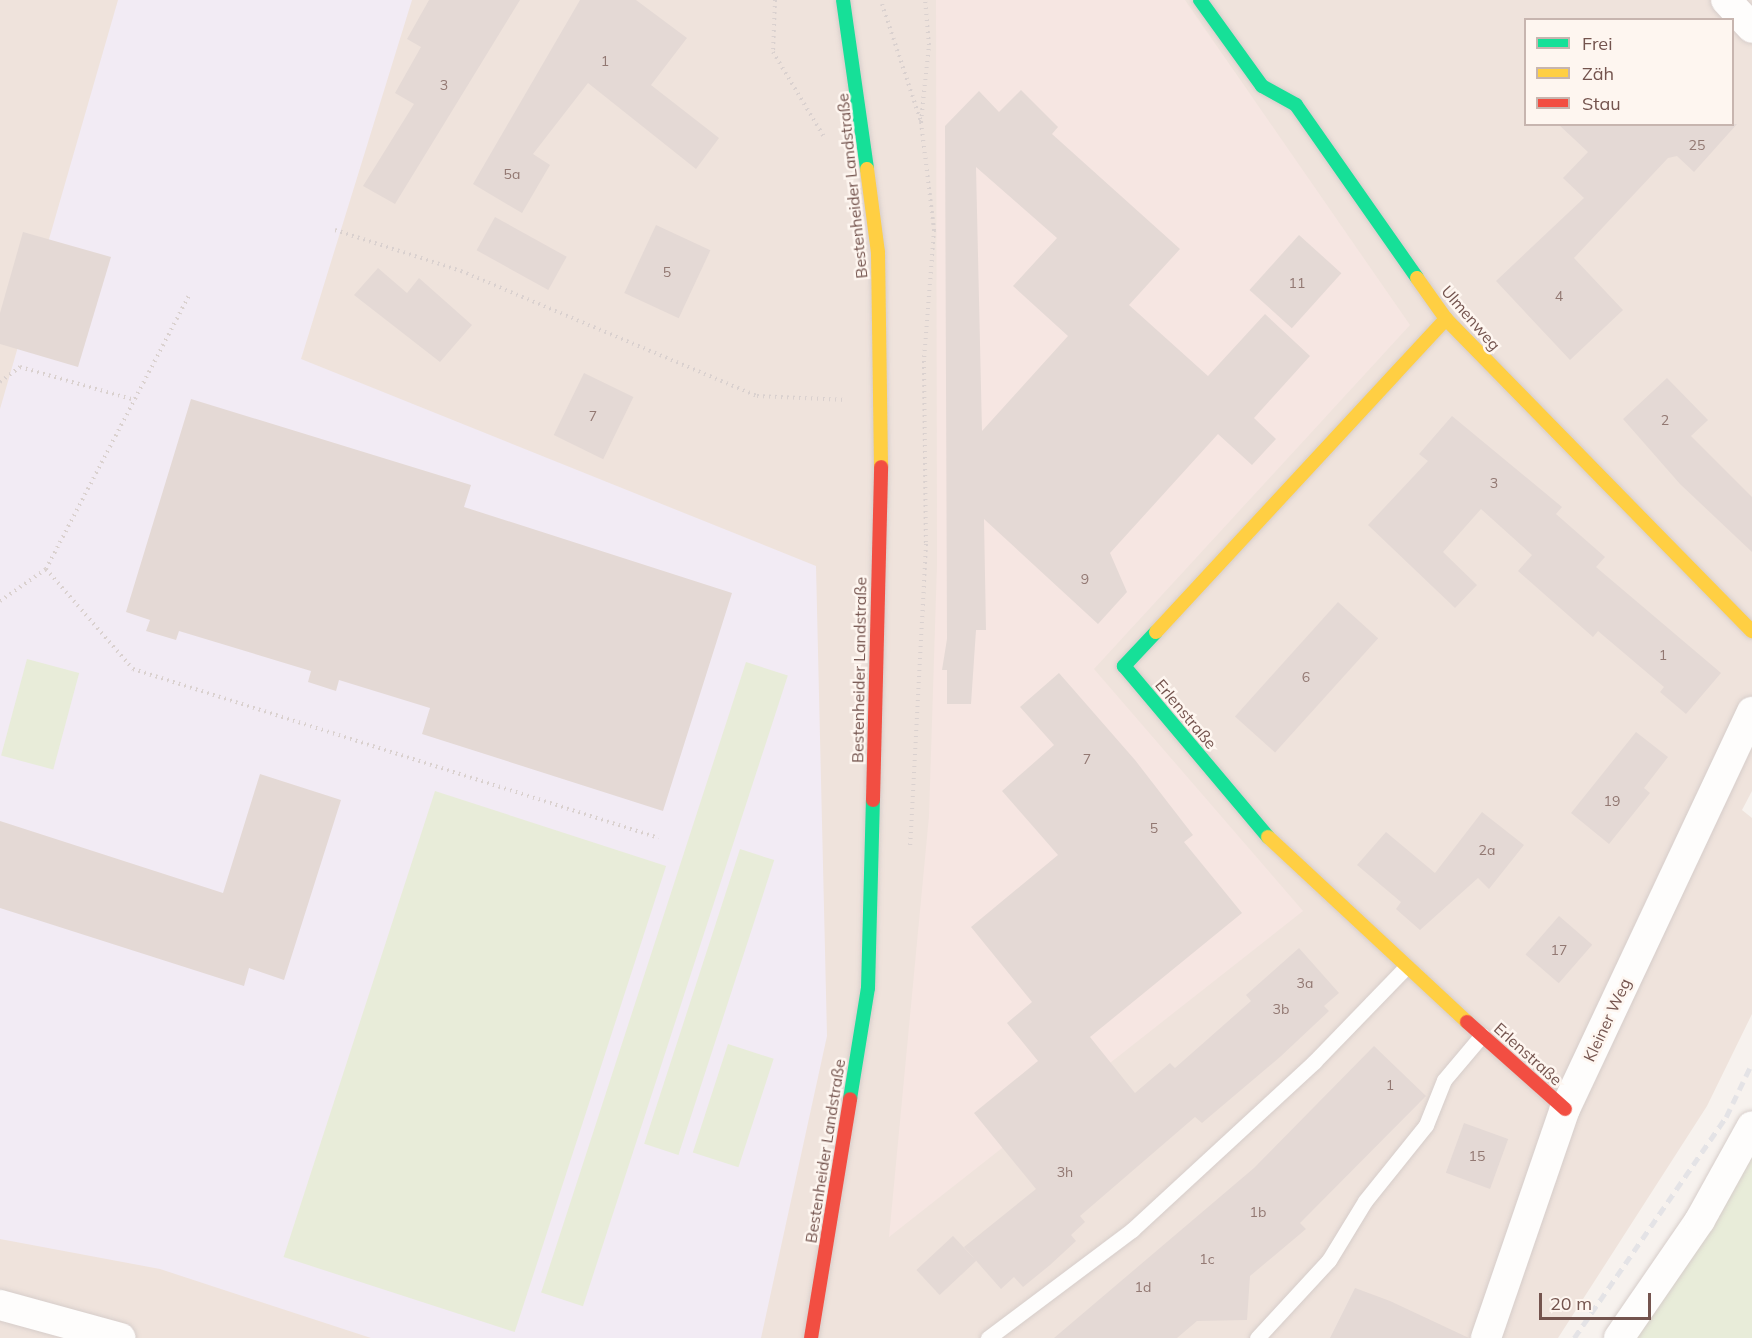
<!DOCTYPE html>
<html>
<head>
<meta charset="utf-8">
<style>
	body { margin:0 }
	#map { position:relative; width:1752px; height:1338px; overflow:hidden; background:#f7f2ee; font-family:Mulish,sans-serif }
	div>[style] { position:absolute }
	.residential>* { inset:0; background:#efe3dc }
	.commercial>* { inset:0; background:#f6e6e2 }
	.education>* { inset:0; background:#f2ebf4 }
	.green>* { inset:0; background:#e8ecd9; transform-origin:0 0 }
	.building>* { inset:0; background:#e4d9d5; transform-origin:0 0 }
	.path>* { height:4px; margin-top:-2px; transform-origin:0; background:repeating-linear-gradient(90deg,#dad1cf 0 1.5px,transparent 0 6px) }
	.roads { filter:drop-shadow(0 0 2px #d6cdca) drop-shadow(0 0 2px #d6cdca) }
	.lane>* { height:15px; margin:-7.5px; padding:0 7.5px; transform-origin:7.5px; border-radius:7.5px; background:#fefdfc }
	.street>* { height:30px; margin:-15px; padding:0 15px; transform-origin:15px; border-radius:15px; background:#fefdfc }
	.fast>* { height:14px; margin:-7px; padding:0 7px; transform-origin:7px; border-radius:7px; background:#16e098 }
	.slow>* { height:14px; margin:-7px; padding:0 7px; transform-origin:7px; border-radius:7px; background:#ffcf43 }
	.jam>* { height:14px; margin:-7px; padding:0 7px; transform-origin:7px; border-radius:7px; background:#f24e42 }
	.rail>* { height:4.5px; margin-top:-2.25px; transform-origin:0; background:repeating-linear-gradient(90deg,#e4e3e6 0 9px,transparent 0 15px) }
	span { translate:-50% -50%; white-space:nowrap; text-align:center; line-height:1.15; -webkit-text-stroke:5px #fef6f0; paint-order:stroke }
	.number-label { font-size:14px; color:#927872 }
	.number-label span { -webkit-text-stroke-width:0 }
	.street-label { font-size:16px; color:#74544e }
	.legend { position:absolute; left:1524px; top:18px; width:210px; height:108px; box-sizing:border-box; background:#fef6f0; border:2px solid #c7b5af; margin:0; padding:8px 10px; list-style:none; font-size:18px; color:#74544e }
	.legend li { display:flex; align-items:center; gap:12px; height:30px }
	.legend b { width:30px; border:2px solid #c7b5af }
	.scale { position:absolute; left:1539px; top:1293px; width:112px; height:27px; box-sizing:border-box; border:3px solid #74544e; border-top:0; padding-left:8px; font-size:18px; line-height:21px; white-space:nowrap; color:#74544e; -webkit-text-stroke:4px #fef6f0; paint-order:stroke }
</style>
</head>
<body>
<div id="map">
	<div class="residential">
		<i style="clip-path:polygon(evenodd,0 0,1752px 0,1752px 791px,1742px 810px,1752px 818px,1752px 1014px,1707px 1106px,1558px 1338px,0 1338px,0 0,1526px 20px,1732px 20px,1732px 124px,1526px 124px,1526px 20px)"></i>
	</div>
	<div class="commercial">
		<i style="clip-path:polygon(936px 0,1185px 0,1410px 325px,1094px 669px,1303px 911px,889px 1237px,929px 816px,937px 564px)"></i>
	</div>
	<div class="education">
		<i style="clip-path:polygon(118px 0,412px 0,301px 359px,816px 566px,827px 1036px,761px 1338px,371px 1338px,160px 1269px,0 1239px,0 409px)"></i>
	</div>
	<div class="green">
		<i style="left:27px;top:659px;width:54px;height:100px;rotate:15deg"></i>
		<i style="left:746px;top:662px;width:44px;height:663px;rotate:18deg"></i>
		<i style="left:435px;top:791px;width:243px;height:490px;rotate:18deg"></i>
		<i style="left:740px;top:849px;width:36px;height:310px;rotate:18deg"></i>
		<i style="left:728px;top:1044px;width:48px;height:114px;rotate:18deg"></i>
		<i style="clip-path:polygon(1752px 1126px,1752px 1338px,1619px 1338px)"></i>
	</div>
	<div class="building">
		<i style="clip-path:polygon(429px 0,520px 0,395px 204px,363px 186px,414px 104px,395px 93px,421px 47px,407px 39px)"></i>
		<i style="clip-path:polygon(580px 0,636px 0,687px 38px,651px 85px,719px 138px,696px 169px,588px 83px,533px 154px,550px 165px,522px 213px,473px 184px)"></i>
		<i style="clip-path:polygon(evenodd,1021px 90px,1058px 127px,1052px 134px,1180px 249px,1129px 305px,1208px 376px,1265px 314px,1310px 356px,1254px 418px,1276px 439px,1252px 465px,1218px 434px,1110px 553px,1127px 592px,1098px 624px,984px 519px,986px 630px,976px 630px,971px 704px,947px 704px,947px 670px,942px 670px,947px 639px,945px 126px,979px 91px,999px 112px,1021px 90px,976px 167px,1057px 238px,1013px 286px,1068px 336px,982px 431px,976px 167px)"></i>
		<i style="clip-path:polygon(1558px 124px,1737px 124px,1694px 172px,1677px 156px,1668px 158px,1574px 258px,1623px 310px,1570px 360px,1496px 281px,1584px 198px,1563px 178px,1588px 152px)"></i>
		<i style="left:495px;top:217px;width:82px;height:38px;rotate:29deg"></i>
		<i style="left:656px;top:225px;width:60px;height:75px;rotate:25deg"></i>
		<i style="clip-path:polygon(23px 232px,111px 257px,78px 367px,0 344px,0 313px)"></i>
		<i style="left:1299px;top:235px;width:57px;height:74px;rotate:42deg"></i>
		<i style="clip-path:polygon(378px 268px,407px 293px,419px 278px,472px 325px,440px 362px,354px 295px)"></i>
		<i style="left:584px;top:373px;width:55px;height:69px;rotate:26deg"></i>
		<i style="clip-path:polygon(1667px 378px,1708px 420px,1691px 436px,1752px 497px,1752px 552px,1680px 484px,1623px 419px)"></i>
		<i style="clip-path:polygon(191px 399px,471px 485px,464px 507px,732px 593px,663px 811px,422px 734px,430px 708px,339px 680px,336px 691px,308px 682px,311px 671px,179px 631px,176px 640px,146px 631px,150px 620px,126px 612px)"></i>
		<i style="clip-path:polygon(1452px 416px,1562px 507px,1556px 514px,1605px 557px,1596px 567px,1721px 673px,1686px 714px,1660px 692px,1664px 687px,1598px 631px,1593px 637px,1518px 571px,1532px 555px,1481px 509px,1443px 552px,1477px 585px,1455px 608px,1368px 525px,1428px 461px,1419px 454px)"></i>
		<i style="left:1338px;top:602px;width:54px;height:154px;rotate:42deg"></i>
		<i style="clip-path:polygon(1059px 673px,1135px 760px,1193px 835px,1184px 842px,1242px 913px,1090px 1037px,1135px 1093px,1170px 1063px,1175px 1068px,1251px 1001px,1246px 995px,1299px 948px,1339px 993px,1324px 1006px,1329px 1011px,1280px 1057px,1202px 1123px,1195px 1117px,1080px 1216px,1085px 1222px,1071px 1235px,1076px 1241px,1050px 1265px,1023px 1287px,1014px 1277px,1001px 1289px,964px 1247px,1036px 1189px,974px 1113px,1038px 1061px,1007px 1023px,1032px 1002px,971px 927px,1058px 855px,1002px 791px,1054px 745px,1020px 707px)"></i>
		<i style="clip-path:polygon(1636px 732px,1668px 757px,1644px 788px,1650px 793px,1609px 844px,1571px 813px)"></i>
		<i style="clip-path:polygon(260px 774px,341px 800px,284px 980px,249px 968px,244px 986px,0 908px,0 821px,223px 893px)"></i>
		<i style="clip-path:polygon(1482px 812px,1524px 845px,1489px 889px,1478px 878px,1420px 930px,1396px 909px,1401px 902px,1357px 865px,1386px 832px,1435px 873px)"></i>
		<i style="left:1559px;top:916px;width:44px;height:51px;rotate:41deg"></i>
		<i style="clip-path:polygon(1374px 1046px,1426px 1096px,1300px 1223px,1306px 1229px,1250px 1276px,1247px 1320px,1197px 1321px,1177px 1338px,1054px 1338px,1254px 1168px)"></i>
		<i style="left:1464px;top:1123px;width:47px;height:53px;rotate:20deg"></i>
		<i style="left:953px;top:1236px;width:34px;height:50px;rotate:47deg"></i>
		<i style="clip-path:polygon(1355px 1288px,1390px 1301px,1469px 1338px,1330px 1338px)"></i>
	</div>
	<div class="path">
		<i style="left:775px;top:0;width:52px;rotate:92.2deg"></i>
		<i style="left:773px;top:52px;width:99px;rotate:59deg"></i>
		<i style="left:882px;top:4px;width:124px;rotate:71.7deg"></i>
		<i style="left:921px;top:122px;width:109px;rotate:83.1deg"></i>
		<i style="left:934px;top:230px;width:131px;rotate:94.4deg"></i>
		<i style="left:924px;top:361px;width:183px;rotate:89.4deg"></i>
		<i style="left:926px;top:544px;width:302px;rotate:93deg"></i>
		<i style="left:921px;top:122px;width:77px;rotate:-84.1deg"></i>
		<i style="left:929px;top:45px;width:45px;rotate:-95.1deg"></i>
		<i style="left:335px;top:230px;width:133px;rotate:18deg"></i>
		<i style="left:461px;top:271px;width:321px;rotate:22.9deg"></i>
		<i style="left:757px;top:396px;width:89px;rotate:2.6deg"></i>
		<i style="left:0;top:382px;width:25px;rotate:-37deg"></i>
		<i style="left:20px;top:367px;width:120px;rotate:16deg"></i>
		<i style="left:46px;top:569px;width:133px;rotate:49deg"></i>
		<i style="left:133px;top:669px;width:552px;rotate:17.81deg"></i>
		<i style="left:0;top:601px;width:56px;rotate:-34.8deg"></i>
		<i style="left:46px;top:569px;width:308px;rotate:-62.4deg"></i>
	</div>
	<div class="roads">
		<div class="lane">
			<i style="left:988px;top:1338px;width:180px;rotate:-36.9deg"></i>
			<i style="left:1132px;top:1230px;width:248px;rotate:-42.7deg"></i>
			<i style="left:1314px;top:1062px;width:132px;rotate:-45.9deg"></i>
			<i style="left:1257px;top:1338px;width:106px;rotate:-47.3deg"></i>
			<i style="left:1329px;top:1260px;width:69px;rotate:-58.6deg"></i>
			<i style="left:1365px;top:1201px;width:97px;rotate:-51.2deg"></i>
			<i style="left:1426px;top:1125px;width:48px;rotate:-68.2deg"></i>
			<i style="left:1444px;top:1080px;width:59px;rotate:-49.8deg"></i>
		</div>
		<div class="street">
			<i style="left:1726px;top:0;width:38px;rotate:47deg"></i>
			<i style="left:0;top:1305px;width:125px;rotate:15.3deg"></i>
			<i style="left:1486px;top:1338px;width:242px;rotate:-71deg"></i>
			<i style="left:1565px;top:1109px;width:439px;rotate:-64.8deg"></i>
			<i style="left:1619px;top:1338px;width:143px;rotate:-55.5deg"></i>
			<i style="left:1700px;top:1220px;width:107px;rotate:-61deg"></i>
		</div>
		<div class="fast">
			<i style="left:843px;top:0;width:171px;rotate:81.9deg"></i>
			<i style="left:1200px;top:0;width:106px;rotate:54.2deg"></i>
			<i style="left:1262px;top:86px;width:39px;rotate:29deg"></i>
			<i style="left:1296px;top:105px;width:211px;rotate:55deg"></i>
			<i style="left:1156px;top:632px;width:47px;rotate:133.3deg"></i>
			<i style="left:1124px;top:666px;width:224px;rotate:49.9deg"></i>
			<i style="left:850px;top:1099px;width:112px;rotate:-80.8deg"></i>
			<i style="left:868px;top:988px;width:188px;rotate:-88.5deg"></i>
		</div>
		<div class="slow">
			<i style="left:867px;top:169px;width:84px;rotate:82.5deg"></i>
			<i style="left:878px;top:252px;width:215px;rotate:89.2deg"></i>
			<i style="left:1417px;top:278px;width:50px;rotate:54.7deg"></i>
			<i style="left:1446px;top:319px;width:437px;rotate:45.6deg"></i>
			<i style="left:1156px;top:632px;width:427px;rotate:-47.2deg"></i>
			<i style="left:1268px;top:837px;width:272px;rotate:42.9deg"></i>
		</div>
		<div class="jam">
			<i style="left:873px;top:800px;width:333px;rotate:-88.6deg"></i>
			<i style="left:1467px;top:1022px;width:131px;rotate:41.6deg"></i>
			<i style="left:811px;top:1338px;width:242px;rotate:-80.7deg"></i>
		</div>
	</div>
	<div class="rail">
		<i style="left:1574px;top:1338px;width:268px;rotate:-55.5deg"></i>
		<i style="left:1726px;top:1117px;width:60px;rotate:-64.3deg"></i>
	</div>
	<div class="number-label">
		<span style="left:605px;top:61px">1</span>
		<span style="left:444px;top:85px">3</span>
		<span style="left:1697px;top:145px">25</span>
		<span style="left:512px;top:174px">5a</span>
		<span style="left:667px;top:272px">5</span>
		<span style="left:1297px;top:283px">11</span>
		<span style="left:1559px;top:296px">4</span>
		<span style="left:593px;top:416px">7</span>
		<span style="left:1665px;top:420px">2</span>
		<span style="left:1494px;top:483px">3</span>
		<span style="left:1085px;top:579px">9</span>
		<span style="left:1663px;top:655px">1</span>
		<span style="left:1306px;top:677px">6</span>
		<span style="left:1087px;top:759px">7</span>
		<span style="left:1612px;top:801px">19</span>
		<span style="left:1154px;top:828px">5</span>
		<span style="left:1487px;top:850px">2a</span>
		<span style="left:1559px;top:950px">17</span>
		<span style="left:1305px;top:983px">3a</span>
		<span style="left:1281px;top:1009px">3b</span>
		<span style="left:1390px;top:1085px">1</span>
		<span style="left:1477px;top:1156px">15</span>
		<span style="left:1065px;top:1172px">3h</span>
		<span style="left:1258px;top:1212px">1b</span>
		<span style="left:1207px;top:1259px">1c</span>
		<span style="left:1143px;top:1287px">1d</span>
	</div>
	<div class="street-label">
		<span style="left:852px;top:186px;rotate:-96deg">Bestenheider Landstraße</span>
		<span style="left:1471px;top:318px;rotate:49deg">Ulmenweg</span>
		<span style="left:859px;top:670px;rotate:-89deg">Bestenheider Landstraße</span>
		<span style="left:1186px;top:714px;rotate:50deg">Erlenstraße</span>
		<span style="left:1607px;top:1020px;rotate:-65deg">Kleiner Weg</span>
		<span style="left:1528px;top:1054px;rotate:42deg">Erlenstraße</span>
		<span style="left:825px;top:1151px;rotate:-81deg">Bestenheider Landstraße</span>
	</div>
	<ul class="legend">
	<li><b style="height:8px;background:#16e098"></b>Frei</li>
	<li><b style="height:8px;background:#ffcf43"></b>Zäh</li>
	<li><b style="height:8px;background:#f24e42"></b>Stau</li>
	</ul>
	<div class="scale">20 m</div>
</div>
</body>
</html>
